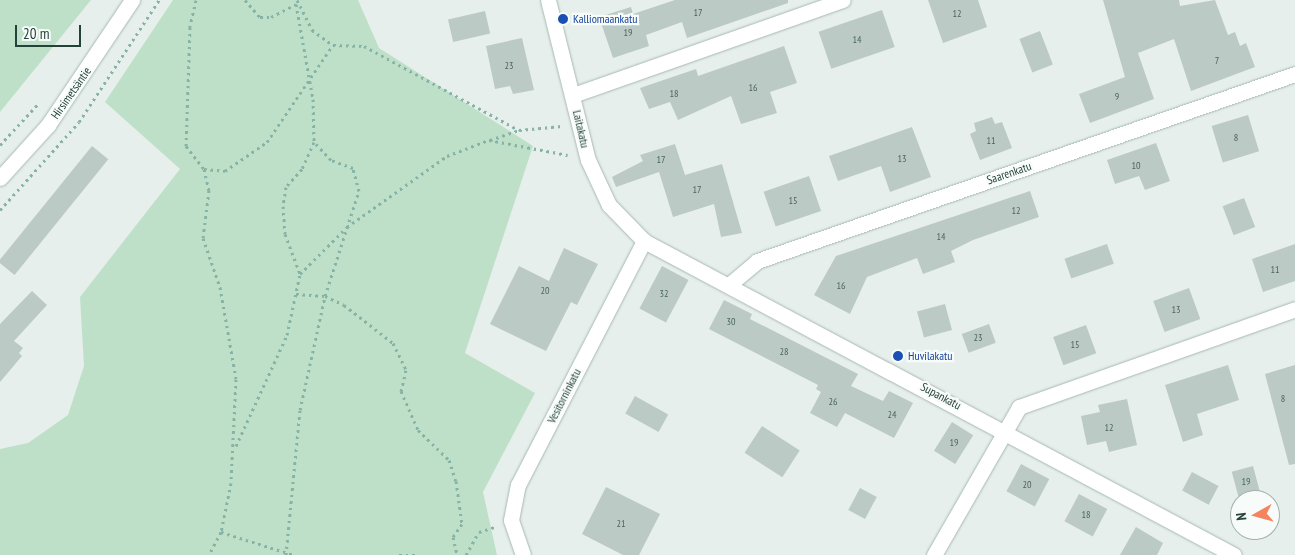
<!DOCTYPE html>
<html>
<head>
<meta charset="utf-8">
<style>
	body { margin:0 }
	#map { position:relative; width:1295px; height:555px; overflow:hidden; background:#e6efeb; font-family:"PT Sans Narrow",sans-serif }
	div>[style] { position:absolute }
	.green>* { inset:0; background:#bfe0c8 }
	.building>* { inset:0; background:#bbcac4; transform-origin:0 0 }
	.path>* { height:3px; margin-top:-1.5px; transform-origin:0; background:repeating-linear-gradient(90deg,#86b3a5 0 2.5px,transparent 0 6.5px) }
	.roads { filter:drop-shadow(0 0 1px #a8b8b2) drop-shadow(0 0 1px #a8b8b2) }
	.minor>* { height:15px; margin:-7.5px; padding:0 7.5px; transform-origin:7.5px; border-radius:7.5px; background:#fff }
	.tertiary>* { height:15px; margin:-7.5px; padding:0 7.5px; transform-origin:7.5px; border-radius:7.5px; background:#fff }
	.dots>* { width:14px; height:14px; translate:-50% -50%; box-sizing:border-box; border:2px solid #f7fbf9; border-radius:50% }
	span { translate:-50% -50%; white-space:nowrap; text-align:center; line-height:1.15; -webkit-text-stroke:4.5px #f7fbf9; paint-order:stroke }
	.number-label { font-size:10px; color:#4a645c }
	.number-label span { -webkit-text-stroke-width:0 }
	.transit-label { font-size:12px; color:#164399 }
	.left { translate:0 -50%; text-align:left }
	.street-label { font-size:12px; color:#24423a }
	.north { position:absolute; left:1230px; top:490px; width:50px; height:50px; box-sizing:border-box; background:#f7fbf9; border:1px solid #a3b1ad; border-radius:50%; rotate:263deg; font-size:14px; font-weight:700; line-height:20px; text-align:center; color:#24423a }
	.north::after { content:''; display:block; margin:auto; width:18px; height:22px; background:#f4845f; clip-path:polygon(50% 0,100% 100%,50% 72%,0 100%) }
	.scale { position:absolute; left:15px; top:25px; width:66px; height:22px; box-sizing:border-box; border:2px solid #24423a; border-top:0; padding-left:6px; font-size:15px; line-height:18px; white-space:nowrap; color:#24423a; -webkit-text-stroke:4px #f7fbf9; paint-order:stroke }
</style>
</head>
<body>
<div id="map">
	<div class="green">
		<i style="clip-path:polygon(0 0,91px 0,0 112px)"></i>
		<i style="clip-path:polygon(173px 0,358px 0,379px 48px,533px 146px,465px 353px,535px 393px,483px 492px,497px 555px,0 555px,0 449px,28px 443px,68px 415px,84px 366px,80px 297px,180px 169px,105px 102px)"></i>
	</div>
	<div class="building">
		<i style="clip-path:polygon(675px 0,788px 0,788px 3px,687px 38px,682px 22px,646px 35px,649px 46px,613px 58px,599px 17px,631px 7px,633px 14px)"></i>
		<i style="clip-path:polygon(928px 0,978px 0,987px 27px,943px 43px)"></i>
		<i style="clip-path:polygon(1103px 0,1179px 0,1180px 6px,1215px 0,1228px 35px,1235px 32px,1240px 46px,1246px 43px,1255px 67px,1191px 91px,1174px 39px,1138px 53px,1154px 99px,1090px 123px,1079px 94px,1125px 77px)"></i>
		<i style="left:882px;top:10px;width:39px;height:67px;rotate:71deg"></i>
		<i style="left:485px;top:11px;width:23px;height:38px;rotate:77deg"></i>
		<i style="left:1040px;top:31px;width:36px;height:22px;rotate:69deg"></i>
		<i style="clip-path:polygon(522px 38px,534px 90px,513px 94px,510px 86px,495px 89px,486px 46px)"></i>
		<i style="clip-path:polygon(784px 46px,797px 83px,770px 92px,777px 113px,741px 124px,731px 96px,678px 120px,670px 102px,649px 109px,640px 88px,696px 69px,698px 76px)"></i>
		<i style="left:1248px;top:115px;width:38px;height:38px;rotate:73deg"></i>
		<i style="clip-path:polygon(992px 117px,995px 124px,1002px 122px,1012px 148px,980px 160px,970px 134px,976px 131px,974px 123px)"></i>
		<i style="clip-path:polygon(912px 127px,931px 177px,890px 192px,881px 166px,838px 181px,829px 156px)"></i>
		<i style="clip-path:polygon(1156px 143px,1170px 181px,1145px 190px,1139px 176px,1115px 184px,1107px 160px)"></i>
		<i style="clip-path:polygon(675px 144px,685px 175px,722px 164px,742px 233px,721px 237px,714px 204px,673px 217px,659px 172px,616px 187px,612px 177px,643px 161px,640px 155px)"></i>
		<i style="left:92px;top:146px;width:21px;height:149px;rotate:39deg"></i>
		<i style="left:809px;top:176px;width:37px;height:48px;rotate:71deg"></i>
		<i style="clip-path:polygon(1030px 191px,1039px 217px,973px 240px,951px 251px,955px 262px,923px 274px,917px 258px,867px 277px,850px 314px,814px 295px,836px 256px)"></i>
		<i style="left:1244px;top:198px;width:31px;height:23px;rotate:69deg"></i>
		<i style="left:1107px;top:244px;width:21px;height:45px;rotate:71deg"></i>
		<i style="clip-path:polygon(1295px 244px,1295px 281px,1263px 292px,1252px 259px)"></i>
		<i style="clip-path:polygon(564px 248px,598px 264px,577px 305px,571px 302px,546px 351px,490px 324px,519px 266px,549px 281px)"></i>
		<i style="left:662px;top:266px;width:30px;height:48px;rotate:28deg"></i>
		<i style="left:1189px;top:288px;width:33px;height:38px;rotate:70deg"></i>
		<i style="clip-path:polygon(32px 291px,47px 305px,14px 341px,23px 348px,19px 353px,22px 356px,0 382px,0 324px)"></i>
		<i style="clip-path:polygon(724px 300px,752px 314px,750px 319px,858px 374px,851px 386px,883px 401px,889px 391px,913px 403px,894px 438px,845px 413px,837px 427px,810px 413px,821px 392px,816px 389px,818px 385px,709px 329px)"></i>
		<i style="left:945px;top:304px;width:27px;height:29px;rotate:75deg"></i>
		<i style="left:989px;top:324px;width:20px;height:29px;rotate:70deg"></i>
		<i style="left:1086px;top:325px;width:30px;height:35px;rotate:70deg"></i>
		<i style="clip-path:polygon(1228px 365px,1239px 400px,1197px 414px,1203px 435px,1183px 442px,1165px 385px)"></i>
		<i style="clip-path:polygon(1295px 365px,1295px 464px,1289px 465px,1265px 374px)"></i>
		<i style="left:635px;top:396px;width:38px;height:20px;rotate:29deg"></i>
		<i style="clip-path:polygon(1127px 399px,1137px 445px,1109px 452px,1106px 441px,1087px 445px,1081px 416px,1100px 412px,1098px 405px)"></i>
		<i style="left:952px;top:422px;width:25px;height:34px;rotate:32deg"></i>
		<i style="left:762px;top:426px;width:45px;height:32px;rotate:33deg"></i>
		<i style="left:1021px;top:464px;width:32px;height:31px;rotate:28deg"></i>
		<i style="left:1253px;top:466px;width:28px;height:22px;rotate:75deg"></i>
		<i style="left:1192px;top:472px;width:30px;height:21px;rotate:28deg"></i>
		<i style="clip-path:polygon(606px 487px,660px 514px,639px 555px,623px 555px,582px 534px)"></i>
		<i style="left:860px;top:488px;width:19px;height:25px;rotate:28deg"></i>
		<i style="left:1079px;top:494px;width:32px;height:31px;rotate:28deg"></i>
		<i style="clip-path:polygon(1136px 527px,1163px 543px,1157px 555px,1120px 555px)"></i>
	</div>
	<div class="path">
		<i style="left:196px;top:0;width:28px;rotate:103deg"></i>
		<i style="left:190px;top:27px;width:119px;rotate:91.9deg"></i>
		<i style="left:186px;top:146px;width:29px;rotate:52deg"></i>
		<i style="left:204px;top:169px;width:21px;rotate:5deg"></i>
		<i style="left:225px;top:171px;width:51px;rotate:-34.6deg"></i>
		<i style="left:267px;top:142px;width:117px;rotate:-55.8deg"></i>
		<i style="left:333px;top:45px;width:31px;rotate:2deg"></i>
		<i style="left:364px;top:46px;width:176px;rotate:28.5deg"></i>
		<i style="left:519px;top:130px;width:43px;rotate:-5.3deg"></i>
		<i style="left:245px;top:0;width:23px;rotate:49deg"></i>
		<i style="left:260px;top:17px;width:11px"></i>
		<i style="left:271px;top:17px;width:28px;rotate:-27deg"></i>
		<i style="left:296px;top:4px;width:97px;rotate:79.9deg"></i>
		<i style="left:313px;top:99px;width:43px;rotate:88.7deg"></i>
		<i style="left:314px;top:142px;width:30px;rotate:114deg"></i>
		<i style="left:302px;top:169px;width:24px;rotate:132deg"></i>
		<i style="left:286px;top:187px;width:19px;rotate:99deg"></i>
		<i style="left:283px;top:206px;width:28px;rotate:86deg"></i>
		<i style="left:285px;top:234px;width:43px;rotate:69.4deg"></i>
		<i style="left:297px;top:0;width:34px;rotate:63deg"></i>
		<i style="left:312px;top:30px;width:26px;rotate:36deg"></i>
		<i style="left:490px;top:140px;width:31px;rotate:-19deg"></i>
		<i style="left:0;top:145px;width:56px;rotate:-47.2deg"></i>
		<i style="left:204px;top:169px;width:22px;rotate:77deg"></i>
		<i style="left:209px;top:190px;width:48px;rotate:97.1deg"></i>
		<i style="left:203px;top:238px;width:52px;rotate:70.9deg"></i>
		<i style="left:220px;top:287px;width:93px;rotate:80.1deg"></i>
		<i style="left:236px;top:379px;width:104px;rotate:92.8deg"></i>
		<i style="left:231px;top:483px;width:50px;rotate:101.5deg"></i>
		<i style="left:221px;top:532px;width:26px;rotate:118deg"></i>
		<i style="left:0;top:210px;width:118px;rotate:-48.1deg"></i>
		<i style="left:79px;top:122px;width:146px;rotate:-56.7deg"></i>
		<i style="left:296px;top:294px;width:29px;rotate:4deg"></i>
		<i style="left:325px;top:296px;width:21px;rotate:25deg"></i>
		<i style="left:344px;top:305px;width:62px;rotate:37.8deg"></i>
		<i style="left:393px;top:343px;width:30px;rotate:64deg"></i>
		<i style="left:406px;top:370px;width:22px;rotate:103deg"></i>
		<i style="left:401px;top:391px;width:43px;rotate:66.4deg"></i>
		<i style="left:418px;top:430px;width:43px;rotate:44.1deg"></i>
		<i style="left:449px;top:460px;width:22px;rotate:72deg"></i>
		<i style="left:456px;top:481px;width:43px;rotate:82.1deg"></i>
		<i style="left:462px;top:524px;width:16px;rotate:125deg"></i>
		<i style="left:453px;top:537px;width:18px;rotate:77deg"></i>
		<i style="left:236px;top:446px;width:122px;rotate:-65.3deg"></i>
		<i style="left:287px;top:335px;width:62px;rotate:-78deg"></i>
		<i style="left:300px;top:274px;width:66px;rotate:-45deg"></i>
		<i style="left:347px;top:227px;width:123px;rotate:-35.4deg"></i>
		<i style="left:447px;top:156px;width:45px;rotate:-20.9deg"></i>
		<i style="left:489px;top:140px;width:80px;rotate:10.8deg"></i>
		<i style="left:221px;top:532px;width:77px;rotate:17.5deg"></i>
		<i style="left:286px;top:555px;width:146px;rotate:-84.5deg"></i>
		<i style="left:300px;top:410px;width:117px;rotate:-77.6deg"></i>
		<i style="left:325px;top:296px;width:110px;rotate:-72.1deg"></i>
		<i style="left:359px;top:191px;width:24px;rotate:-105deg"></i>
		<i style="left:353px;top:168px;width:23px;rotate:-160deg"></i>
		<i style="left:331px;top:160px;width:25px;rotate:-133deg"></i>
		<i style="left:399px;top:555px;width:16px"></i>
		<i style="left:466px;top:555px;width:26px;rotate:-61deg"></i>
		<i style="left:479px;top:532px;width:16px;rotate:-18deg"></i>
	</div>
	<div class="roads">
		<div class="minor">
			<i style="left:548px;top:0;width:165px;rotate:76deg"></i>
			<i style="left:588px;top:160px;width:50px;rotate:65deg"></i>
			<i style="left:609px;top:205px;width:50px;rotate:45.8deg"></i>
			<i style="left:644px;top:241px;width:668px;rotate:28.02deg"></i>
			<i style="left:573px;top:95px;width:286px;rotate:-19.4deg"></i>
			<i style="left:730px;top:284px;width:35px;rotate:-40deg"></i>
			<i style="left:757px;top:261px;width:570px;rotate:-19.17deg"></i>
			<i style="left:523px;top:555px;width:37px;rotate:-109deg"></i>
			<i style="left:511px;top:520px;width:36px;rotate:-79deg"></i>
			<i style="left:518px;top:485px;width:275px;rotate:-62.7deg"></i>
			<i style="left:934px;top:555px;width:171px;rotate:-60.1deg"></i>
			<i style="left:1019px;top:407px;width:293px;rotate:-19.5deg"></i>
		</div>
		<div class="tertiary">
			<i style="left:0;top:178px;width:72px;rotate:-47.8deg"></i>
			<i style="left:48px;top:125px;width:151px;rotate:-56.1deg"></i>
		</div>
	</div>
	<div class="dots">
		<i style="left:563px;top:19px;background:#1a4fb4"></i>
		<i style="left:898px;top:356px;background:#1a4fb4"></i>
	</div>
	<div class="number-label">
		<span style="left:698px;top:13px">17</span>
		<span style="left:957px;top:14px">12</span>
		<span style="left:628px;top:33px">19</span>
		<span style="left:857px;top:40px">14</span>
		<span style="left:1217px;top:61px">7</span>
		<span style="left:509px;top:66px">23</span>
		<span style="left:753px;top:88px">16</span>
		<span style="left:674px;top:94px">18</span>
		<span style="left:1117px;top:97px">9</span>
		<span style="left:1236px;top:138px">8</span>
		<span style="left:991px;top:141px">11</span>
		<span style="left:902px;top:159px">13</span>
		<span style="left:661px;top:160px">17</span>
		<span style="left:1136px;top:166px">10</span>
		<span style="left:697px;top:190px">17</span>
		<span style="left:793px;top:201px">15</span>
		<span style="left:1016px;top:211px">12</span>
		<span style="left:941px;top:237px">14</span>
		<span style="left:1275px;top:270px">11</span>
		<span style="left:841px;top:286px">16</span>
		<span style="left:545px;top:291px">20</span>
		<span style="left:664px;top:294px">32</span>
		<span style="left:1176px;top:310px">13</span>
		<span style="left:731px;top:322px">30</span>
		<span style="left:978px;top:338px">23</span>
		<span style="left:1075px;top:345px">15</span>
		<span style="left:784px;top:352px">28</span>
		<span style="left:1283px;top:399px">8</span>
		<span style="left:833px;top:402px">26</span>
		<span style="left:892px;top:415px">24</span>
		<span style="left:1109px;top:428px">12</span>
		<span style="left:954px;top:443px">19</span>
		<span style="left:1246px;top:482px">19</span>
		<span style="left:1027px;top:485px">20</span>
		<span style="left:1086px;top:515px">18</span>
		<span style="left:621px;top:524px">21</span>
	</div>
	<div class="transit-label">
		<span class="left" style="left:573px;top:19px">Kalliomaankatu</span>
		<span class="left" style="left:908px;top:356px">Huvilakatu</span>
	</div>
	<div class="street-label">
		<span style="left:71px;top:93px;rotate:-55deg">Hirsimetsäntie</span>
		<span style="left:581px;top:129px;rotate:77deg">Laitakatu</span>
		<span style="left:1009px;top:173px;rotate:-19deg">Saarenkatu</span>
		<span style="left:564px;top:396px;rotate:-63deg">Vesitorninkatu</span>
		<span style="left:941px;top:396px;rotate:28deg">Supankatu</span>
	</div>
	<div class="north">N</div>
	<div class="scale">20 m</div>
</div>
</body>
</html>
